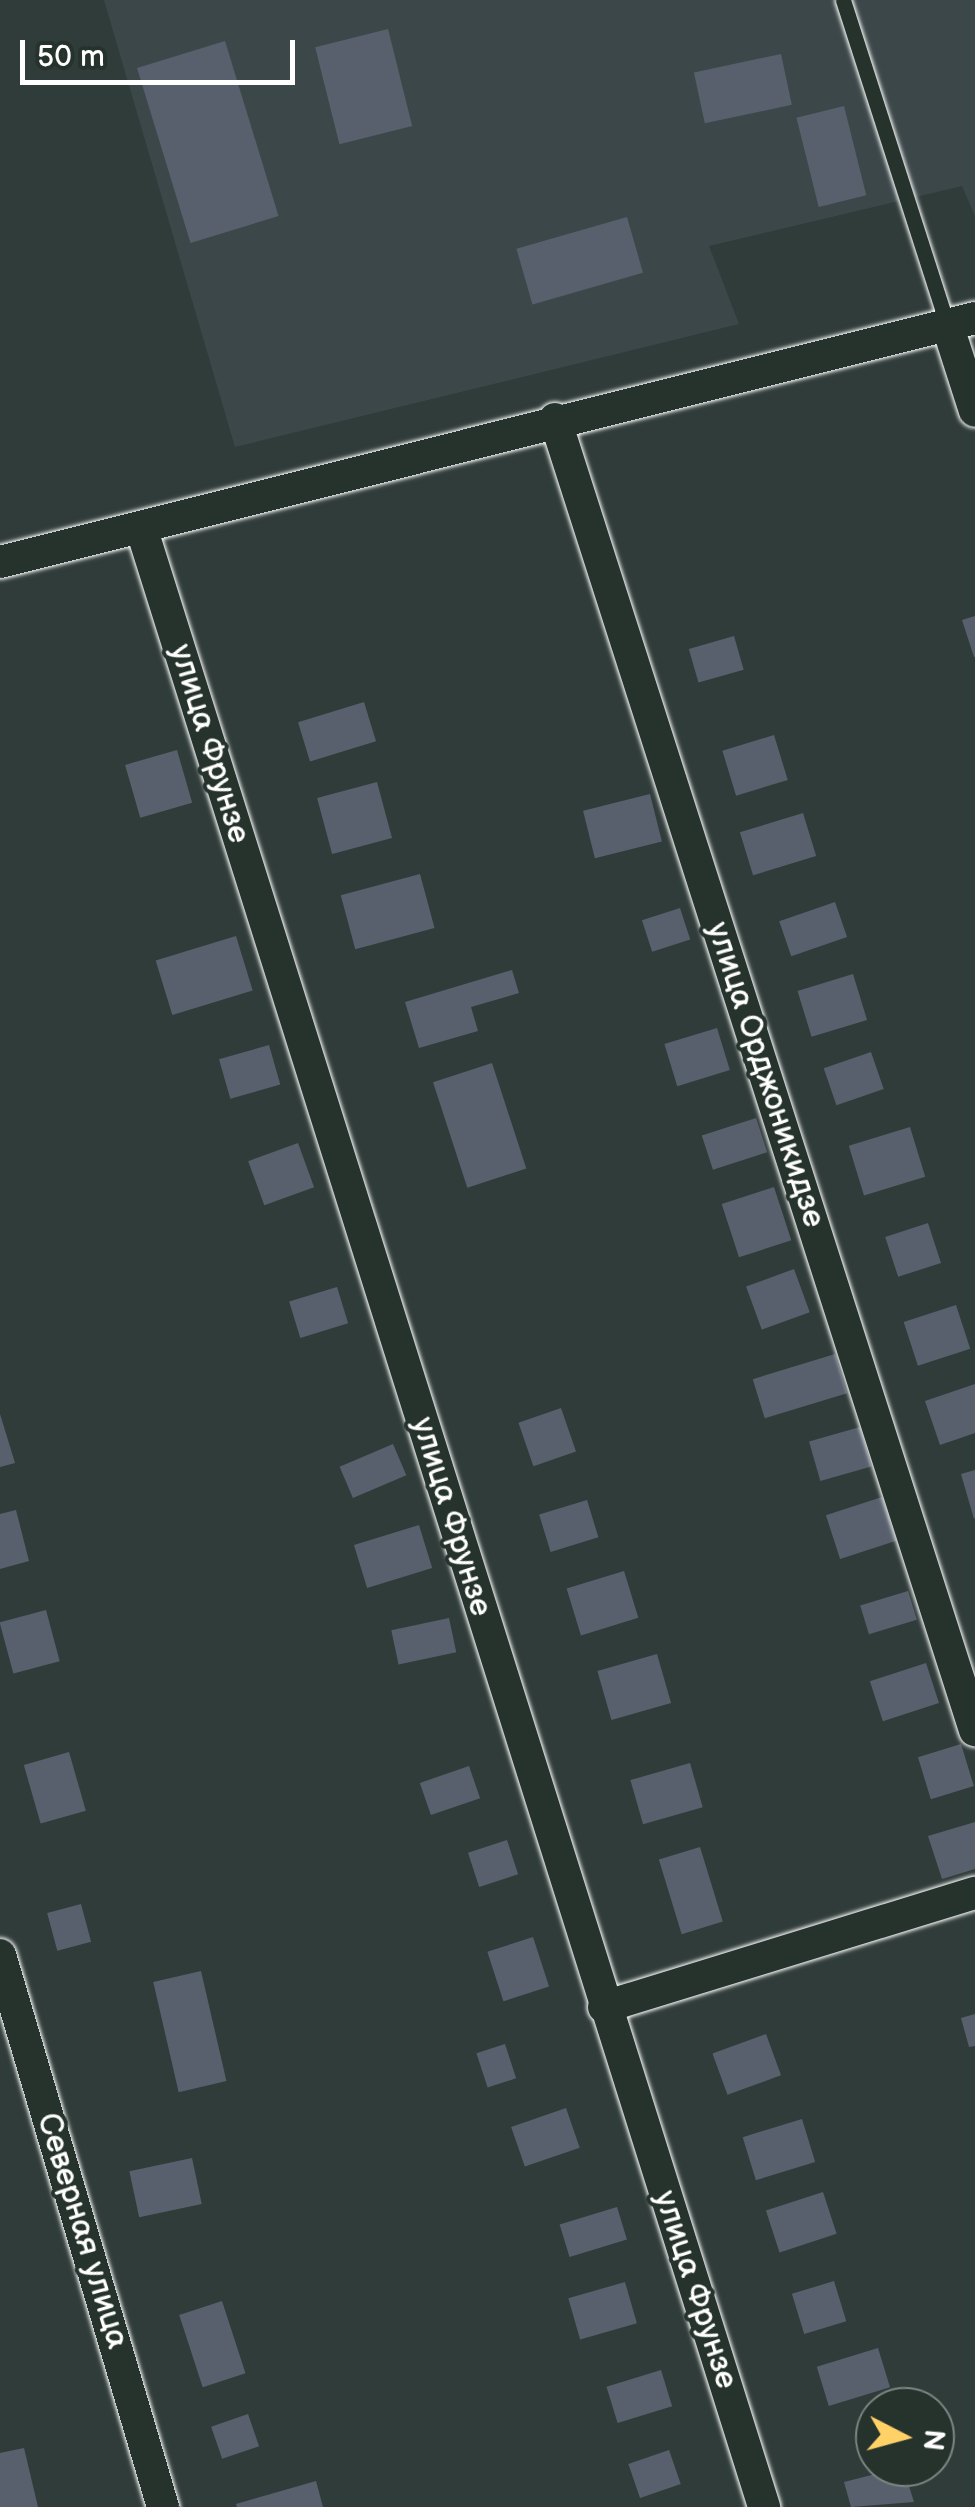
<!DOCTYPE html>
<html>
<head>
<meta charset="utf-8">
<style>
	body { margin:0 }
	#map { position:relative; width:975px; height:2507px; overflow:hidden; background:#303c3a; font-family:"Balsamiq Sans",sans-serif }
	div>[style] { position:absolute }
	.built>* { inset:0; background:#3c4749 }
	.building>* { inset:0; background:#58606d; transform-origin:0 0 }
	.roads { filter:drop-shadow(0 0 2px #fff) drop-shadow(0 0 2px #fff) }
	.service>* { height:15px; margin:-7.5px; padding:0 7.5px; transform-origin:7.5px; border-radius:7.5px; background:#26332d }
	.minor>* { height:32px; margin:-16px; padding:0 16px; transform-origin:16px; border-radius:16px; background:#26332d }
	span { translate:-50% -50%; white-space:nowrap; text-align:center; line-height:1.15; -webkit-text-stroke:8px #26332d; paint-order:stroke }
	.street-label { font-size:32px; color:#fff }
	.north { position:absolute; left:855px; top:2387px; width:100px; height:100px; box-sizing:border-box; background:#26332d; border:2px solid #7d8581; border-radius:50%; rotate:96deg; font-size:28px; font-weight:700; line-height:40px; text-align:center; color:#fff }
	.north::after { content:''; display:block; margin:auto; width:35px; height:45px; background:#ffd166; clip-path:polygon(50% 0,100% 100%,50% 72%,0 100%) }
	.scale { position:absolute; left:20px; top:40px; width:275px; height:45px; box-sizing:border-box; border:5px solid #fff; border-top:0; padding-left:12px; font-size:30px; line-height:35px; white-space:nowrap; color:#fff; -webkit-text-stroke:8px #26332d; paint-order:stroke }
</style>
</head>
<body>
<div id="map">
	<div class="built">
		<i style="clip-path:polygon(104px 0,975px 0,975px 216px,962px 186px,709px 246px,739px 324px,235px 447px)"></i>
	</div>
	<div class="building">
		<i style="left:388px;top:29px;width:100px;height:75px;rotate:76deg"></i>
		<i style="left:225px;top:41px;width:183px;height:92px;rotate:73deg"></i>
		<i style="left:781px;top:54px;width:52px;height:89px;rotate:78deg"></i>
		<i style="left:844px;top:106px;width:92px;height:49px;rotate:76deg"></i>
		<i style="left:627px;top:217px;width:58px;height:115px;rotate:74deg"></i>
		<i style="clip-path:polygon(975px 616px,975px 657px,974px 657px,962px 620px)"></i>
		<i style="left:734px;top:636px;width:35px;height:47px;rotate:74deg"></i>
		<i style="left:364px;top:702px;width:41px;height:69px;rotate:73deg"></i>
		<i style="left:774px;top:735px;width:47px;height:54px;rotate:73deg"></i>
		<i style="left:177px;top:750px;width:55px;height:54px;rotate:74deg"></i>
		<i style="left:377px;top:782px;width:58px;height:62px;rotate:75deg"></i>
		<i style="left:650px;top:794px;width:49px;height:69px;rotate:76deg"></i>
		<i style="left:803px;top:813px;width:45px;height:66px;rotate:73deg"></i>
		<i style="left:420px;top:874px;width:56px;height:82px;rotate:75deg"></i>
		<i style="left:835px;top:902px;width:37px;height:59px;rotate:71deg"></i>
		<i style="left:680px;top:908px;width:33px;height:40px;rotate:72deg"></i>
		<i style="left:236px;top:936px;width:57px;height:84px;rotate:73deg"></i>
		<i style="clip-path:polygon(512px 970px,519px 993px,471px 1007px,478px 1031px,419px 1048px,405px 1002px)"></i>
		<i style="left:853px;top:974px;width:48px;height:58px;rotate:73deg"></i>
		<i style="left:717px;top:1028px;width:44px;height:55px;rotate:73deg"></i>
		<i style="left:269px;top:1045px;width:41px;height:52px;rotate:74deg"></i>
		<i style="left:871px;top:1052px;width:39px;height:50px;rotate:71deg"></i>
		<i style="left:492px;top:1063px;width:111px;height:62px;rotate:72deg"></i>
		<i style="left:756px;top:1118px;width:36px;height:57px;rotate:72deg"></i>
		<i style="left:910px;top:1127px;width:52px;height:64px;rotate:73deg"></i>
		<i style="left:298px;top:1143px;width:47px;height:53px;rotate:70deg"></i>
		<i style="left:774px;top:1187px;width:56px;height:55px;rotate:72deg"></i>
		<i style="left:928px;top:1223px;width:42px;height:45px;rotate:72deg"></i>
		<i style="left:794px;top:1269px;width:46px;height:51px;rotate:70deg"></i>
		<i style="left:337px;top:1287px;width:38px;height:50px;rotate:73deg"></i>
		<i style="left:956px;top:1305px;width:46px;height:55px;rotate:72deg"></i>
		<i style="left:835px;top:1354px;width:41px;height:86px;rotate:73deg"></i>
		<i style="clip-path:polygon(975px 1384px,975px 1433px,940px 1445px,925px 1401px)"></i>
		<i style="left:561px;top:1408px;width:46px;height:45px;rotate:71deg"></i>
		<i style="clip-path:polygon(0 1414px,15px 1463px,0 1467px)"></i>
		<i style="left:860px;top:1427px;width:41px;height:53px;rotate:74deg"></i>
		<i style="left:393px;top:1444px;width:34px;height:58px;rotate:67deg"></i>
		<i style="clip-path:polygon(975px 1470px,975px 1518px,974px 1519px,961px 1474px)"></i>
		<i style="left:882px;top:1497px;width:46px;height:59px;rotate:72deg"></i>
		<i style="left:587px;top:1500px;width:39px;height:50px;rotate:73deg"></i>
		<i style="clip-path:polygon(16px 1510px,29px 1561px,0 1569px,0 1514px)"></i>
		<i style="left:419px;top:1525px;width:45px;height:68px;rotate:73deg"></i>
		<i style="left:624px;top:1571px;width:49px;height:60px;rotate:73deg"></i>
		<i style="left:908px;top:1591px;width:30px;height:50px;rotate:73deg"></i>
		<i style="left:46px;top:1610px;width:53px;height:48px;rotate:75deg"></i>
		<i style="left:449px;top:1618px;width:35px;height:59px;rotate:78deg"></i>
		<i style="left:657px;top:1654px;width:51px;height:62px;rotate:74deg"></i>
		<i style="left:926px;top:1663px;width:42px;height:59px;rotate:72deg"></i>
		<i style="left:961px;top:1744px;width:44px;height:45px;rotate:73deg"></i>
		<i style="left:69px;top:1752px;width:61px;height:47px;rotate:74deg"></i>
		<i style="left:690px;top:1763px;width:46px;height:62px;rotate:74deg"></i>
		<i style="left:469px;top:1766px;width:34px;height:52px;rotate:71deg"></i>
		<i style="clip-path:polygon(975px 1822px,975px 1869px,942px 1879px,928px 1836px)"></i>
		<i style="left:507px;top:1840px;width:36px;height:41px;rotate:72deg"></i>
		<i style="left:700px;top:1847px;width:78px;height:43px;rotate:73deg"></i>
		<i style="left:81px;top:1904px;width:39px;height:35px;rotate:75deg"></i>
		<i style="left:533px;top:1937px;width:52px;height:48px;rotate:72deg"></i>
		<i style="left:201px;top:1971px;width:113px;height:49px;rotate:77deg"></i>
		<i style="clip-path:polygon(975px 2014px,975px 2046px,969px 2047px,961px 2018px)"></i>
		<i style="left:766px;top:2034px;width:44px;height:57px;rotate:70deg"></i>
		<i style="left:505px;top:2044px;width:36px;height:30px;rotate:72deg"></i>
		<i style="left:566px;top:2108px;width:42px;height:58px;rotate:71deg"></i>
		<i style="left:802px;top:2119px;width:45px;height:62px;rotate:73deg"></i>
		<i style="left:192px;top:2158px;width:47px;height:64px;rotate:78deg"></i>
		<i style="left:823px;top:2192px;width:44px;height:60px;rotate:72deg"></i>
		<i style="left:617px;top:2207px;width:34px;height:60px;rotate:73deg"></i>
		<i style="left:834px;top:2281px;width:42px;height:44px;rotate:73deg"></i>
		<i style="left:625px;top:2282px;width:43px;height:59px;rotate:74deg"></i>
		<i style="left:222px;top:2301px;width:76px;height:45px;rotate:72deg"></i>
		<i style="left:878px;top:2348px;width:41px;height:64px;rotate:73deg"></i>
		<i style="left:661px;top:2370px;width:38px;height:57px;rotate:73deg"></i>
		<i style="left:248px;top:2414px;width:34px;height:39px;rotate:71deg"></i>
		<i style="clip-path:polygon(24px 2448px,38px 2507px,0 2507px,0 2453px)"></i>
		<i style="left:669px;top:2450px;width:36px;height:43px;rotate:71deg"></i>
		<i style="clip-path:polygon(903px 2467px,914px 2502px,851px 2507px,844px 2482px)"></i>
		<i style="clip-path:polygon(316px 2481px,323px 2507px,237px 2507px,236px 2504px)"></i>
	</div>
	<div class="roads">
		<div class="service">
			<i style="left:843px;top:0;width:340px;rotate:72.2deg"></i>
		</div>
		<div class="minor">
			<i style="left:947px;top:324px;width:91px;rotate:72.2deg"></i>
			<i style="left:555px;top:419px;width:1377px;rotate:72.24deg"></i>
			<i style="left:141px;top:527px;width:2076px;rotate:72.53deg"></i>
			<i style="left:0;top:562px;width:1005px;rotate:-14.05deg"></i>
			<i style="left:0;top:1955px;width:576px;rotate:73.55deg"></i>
			<i style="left:604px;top:2007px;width:388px;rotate:-17.1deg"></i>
		</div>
	</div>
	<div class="street-label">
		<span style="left:209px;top:744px;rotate:73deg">улица Фрунзе</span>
		<span style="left:765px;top:1075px;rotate:72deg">улица Орджоникидзе</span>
		<span style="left:451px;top:1517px;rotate:73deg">улица Фрунзе</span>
		<span style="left:82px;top:2231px;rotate:73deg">Северная улица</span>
		<span style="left:695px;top:2290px;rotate:72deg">улица Фрунзе</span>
	</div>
	<div class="north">N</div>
	<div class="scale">50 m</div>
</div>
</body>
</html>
